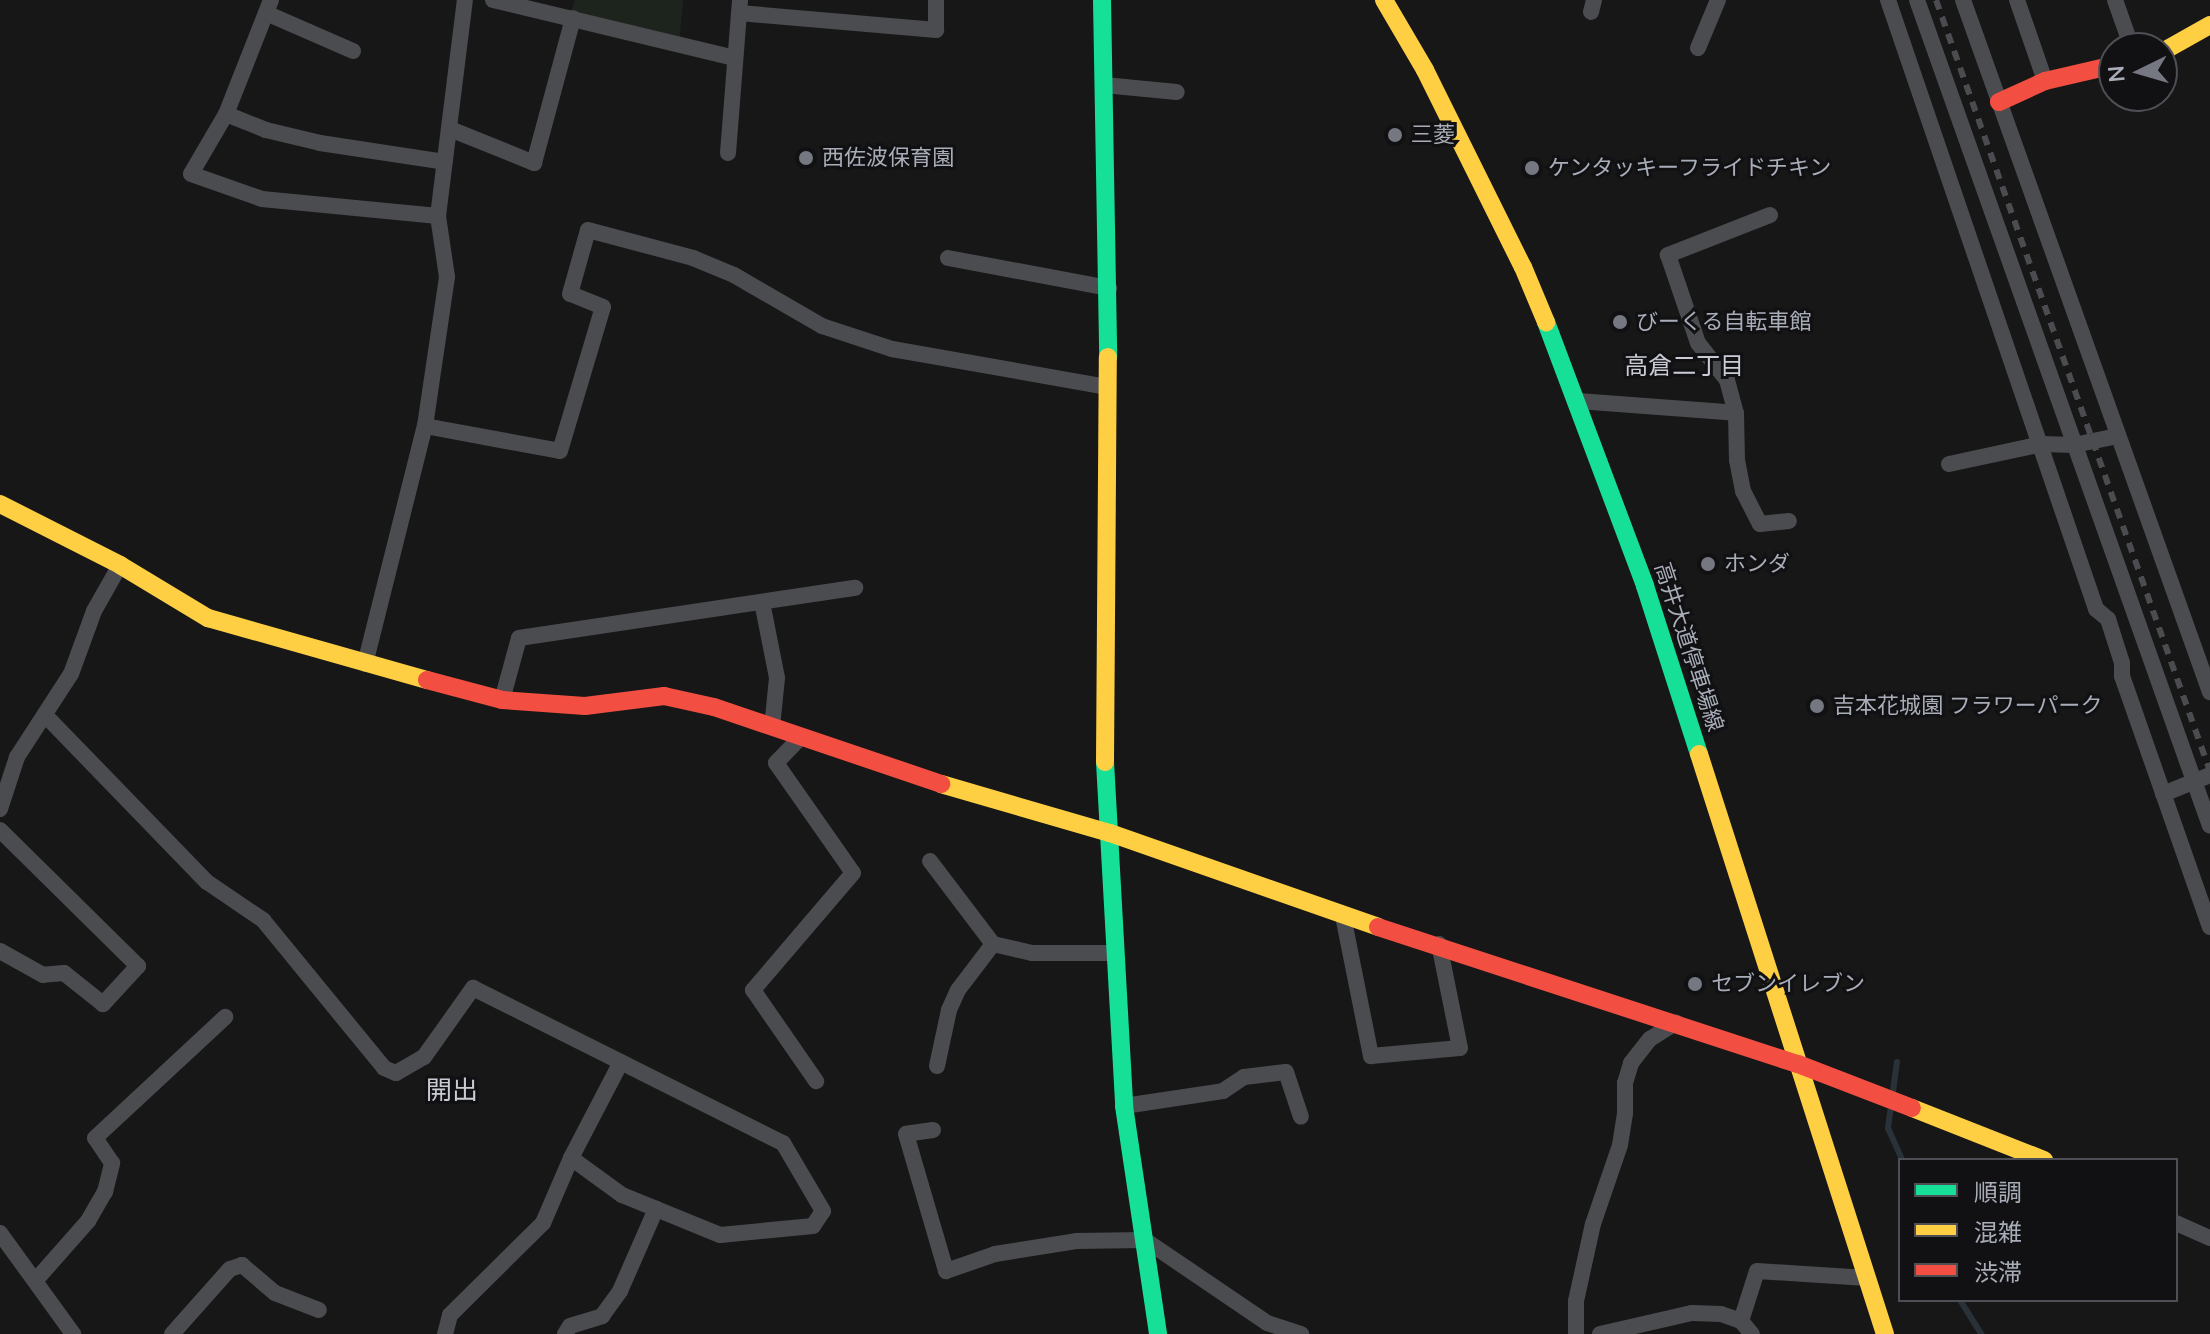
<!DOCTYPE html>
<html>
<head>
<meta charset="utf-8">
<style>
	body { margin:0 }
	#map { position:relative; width:2210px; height:1334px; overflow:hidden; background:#171717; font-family:Mulish,"Noto Sans JP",sans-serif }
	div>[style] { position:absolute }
	.green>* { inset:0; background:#1d241e }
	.stream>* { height:6px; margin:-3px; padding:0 3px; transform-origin:3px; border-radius:3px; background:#2a3239 }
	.street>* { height:16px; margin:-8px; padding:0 8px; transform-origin:8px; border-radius:8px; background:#4b4c50 }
	.fast>* { height:18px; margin:-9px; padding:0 9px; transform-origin:9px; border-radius:9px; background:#16e098 }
	.slow>* { height:18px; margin:-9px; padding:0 9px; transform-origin:9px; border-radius:9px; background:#ffcf43 }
	.jam>* { height:18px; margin:-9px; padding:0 9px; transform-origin:9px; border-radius:9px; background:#f24e42 }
	.rail>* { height:6px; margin-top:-3px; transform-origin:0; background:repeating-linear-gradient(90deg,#4b4c4f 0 10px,transparent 0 18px) }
	.dots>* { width:22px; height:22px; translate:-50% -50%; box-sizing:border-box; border:4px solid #111113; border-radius:50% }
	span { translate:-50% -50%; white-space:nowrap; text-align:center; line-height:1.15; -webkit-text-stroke:6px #111113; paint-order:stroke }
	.poi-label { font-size:22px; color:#a8adb8 }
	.left { translate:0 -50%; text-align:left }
	.street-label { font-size:22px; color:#a8adb8 }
	.neighbourhood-label { font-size:24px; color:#c9ccd4 }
	.quarter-label { font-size:26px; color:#c9ccd4 }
	.legend { position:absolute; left:1898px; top:1158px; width:280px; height:144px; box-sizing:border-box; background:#111113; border:2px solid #4d4f55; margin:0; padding:10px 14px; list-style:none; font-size:24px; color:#a8adb8 }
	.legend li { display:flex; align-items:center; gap:16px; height:40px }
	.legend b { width:40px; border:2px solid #4d4f55 }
	.north { position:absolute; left:2098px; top:32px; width:80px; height:80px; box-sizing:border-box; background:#111113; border:2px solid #4d4f55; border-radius:50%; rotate:265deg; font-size:22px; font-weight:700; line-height:32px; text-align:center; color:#a8adb8 }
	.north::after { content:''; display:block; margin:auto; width:28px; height:36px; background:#757880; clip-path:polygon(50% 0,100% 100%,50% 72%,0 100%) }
</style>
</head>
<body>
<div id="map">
	<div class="green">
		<i style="clip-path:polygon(575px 0,683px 0,679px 46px,569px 17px)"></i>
	</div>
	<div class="stream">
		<i style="left:1897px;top:1062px;width:67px;rotate:97.8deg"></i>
		<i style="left:1888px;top:1128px;width:35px;rotate:66deg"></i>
		<i style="left:1960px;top:1300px;width:40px;rotate:58deg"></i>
	</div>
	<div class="street">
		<i style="left:271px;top:0;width:123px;rotate:111.5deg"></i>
		<i style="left:226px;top:114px;width:69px;rotate:120.3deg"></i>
		<i style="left:191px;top:174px;width:75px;rotate:19.4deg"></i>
		<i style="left:262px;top:199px;width:177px;rotate:5.5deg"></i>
		<i style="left:493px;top:0;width:249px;rotate:13.5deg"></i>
		<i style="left:1888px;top:0;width:644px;rotate:71.14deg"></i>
		<i style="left:2096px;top:609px;width:16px;rotate:40deg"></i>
		<i style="left:2108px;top:619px;width:46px;rotate:72.3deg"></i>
		<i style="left:2122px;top:663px;width:13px;rotate:90deg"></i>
		<i style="left:2122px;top:676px;width:266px;rotate:70.7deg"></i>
		<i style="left:1917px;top:0;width:876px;rotate:70.47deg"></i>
		<i style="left:1963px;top:0;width:735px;rotate:70.36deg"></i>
		<i style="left:2017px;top:0;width:86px;rotate:70.9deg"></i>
		<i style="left:2115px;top:0;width:51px;rotate:70.5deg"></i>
		<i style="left:1591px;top:12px;width:12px;rotate:-76deg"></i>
		<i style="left:266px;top:13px;width:95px;rotate:23.6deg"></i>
		<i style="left:739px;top:13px;width:198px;rotate:4.9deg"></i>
		<i style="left:936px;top:30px;width:30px;rotate:-90deg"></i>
		<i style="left:1698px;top:48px;width:52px;rotate:-67.4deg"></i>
		<i style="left:1104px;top:85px;width:73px;rotate:5.5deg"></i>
		<i style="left:226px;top:114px;width:43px;rotate:21.8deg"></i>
		<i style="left:266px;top:130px;width:56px;rotate:13.5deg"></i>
		<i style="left:320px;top:143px;width:126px;rotate:8.6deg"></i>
		<i style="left:450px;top:129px;width:91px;rotate:22deg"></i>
		<i style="left:534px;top:163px;width:150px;rotate:-74.9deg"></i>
		<i style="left:728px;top:153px;width:153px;rotate:-85.5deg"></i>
		<i style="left:1770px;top:215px;width:110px;rotate:158.6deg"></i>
		<i style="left:1668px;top:255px;width:93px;rotate:71.2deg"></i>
		<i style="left:1698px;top:343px;width:47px;rotate:51.9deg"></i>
		<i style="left:1727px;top:380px;width:34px;rotate:75deg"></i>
		<i style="left:1736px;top:413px;width:47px;rotate:88.8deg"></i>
		<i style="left:1737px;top:460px;width:32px;rotate:79deg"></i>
		<i style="left:1743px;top:491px;width:37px;rotate:63deg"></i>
		<i style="left:1760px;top:524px;width:29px;rotate:-6deg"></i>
		<i style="left:948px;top:258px;width:164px;rotate:10.6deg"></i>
		<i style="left:1578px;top:401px;width:158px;rotate:4.3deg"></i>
		<i style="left:425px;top:426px;width:137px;rotate:10.5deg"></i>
		<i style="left:560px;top:451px;width:150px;rotate:-73.4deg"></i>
		<i style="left:603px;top:307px;width:35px;rotate:-158deg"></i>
		<i style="left:570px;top:294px;width:66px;rotate:-74.3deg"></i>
		<i style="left:588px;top:230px;width:109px;rotate:14.9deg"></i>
		<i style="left:693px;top:258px;width:44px;rotate:22.5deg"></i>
		<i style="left:734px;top:275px;width:102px;rotate:30.1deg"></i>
		<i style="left:822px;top:326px;width:74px;rotate:18.2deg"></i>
		<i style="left:892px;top:349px;width:219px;rotate:10deg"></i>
		<i style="left:1949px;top:464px;width:95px;rotate:-12.1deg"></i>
		<i style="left:2042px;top:444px;width:32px;rotate:2deg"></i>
		<i style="left:2074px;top:445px;width:45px;rotate:-11.6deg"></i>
		<i style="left:762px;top:602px;width:77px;rotate:78.8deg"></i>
		<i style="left:777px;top:678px;width:49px;rotate:95.8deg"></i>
		<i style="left:365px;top:664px;width:245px;rotate:-75.9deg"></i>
		<i style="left:425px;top:426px;width:151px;rotate:-81.6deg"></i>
		<i style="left:447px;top:277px;width:62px;rotate:-98.4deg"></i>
		<i style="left:438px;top:216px;width:218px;rotate:-82.9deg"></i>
		<i style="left:502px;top:700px;width:64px;rotate:-74.7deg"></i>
		<i style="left:519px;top:638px;width:340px;rotate:-8.5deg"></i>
		<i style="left:45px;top:715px;width:233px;rotate:45.9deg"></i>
		<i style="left:207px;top:882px;width:68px;rotate:34.2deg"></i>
		<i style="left:263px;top:920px;width:191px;rotate:50.7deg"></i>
		<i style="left:384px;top:1068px;width:13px;rotate:23deg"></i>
		<i style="left:396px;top:1073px;width:32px;rotate:-30deg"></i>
		<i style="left:424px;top:1057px;width:85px;rotate:-54.6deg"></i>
		<i style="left:473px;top:988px;width:347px;rotate:26.6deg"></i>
		<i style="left:783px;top:1143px;width:79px;rotate:59.5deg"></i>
		<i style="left:823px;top:1211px;width:18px;rotate:124deg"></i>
		<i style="left:813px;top:1226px;width:93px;rotate:174.5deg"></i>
		<i style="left:720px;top:1235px;width:106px;rotate:-157.8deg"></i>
		<i style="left:622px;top:1195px;width:63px;rotate:-144deg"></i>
		<i style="left:571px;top:1158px;width:108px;rotate:-62.5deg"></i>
		<i style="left:801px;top:737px;width:36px;rotate:134deg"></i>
		<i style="left:776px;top:763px;width:134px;rotate:55deg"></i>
		<i style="left:853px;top:873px;width:154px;rotate:130.5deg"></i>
		<i style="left:753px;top:990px;width:111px;rotate:55.3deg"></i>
		<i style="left:2163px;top:794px;width:51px;rotate:-22deg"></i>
		<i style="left:0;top:809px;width:55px;rotate:-71.9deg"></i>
		<i style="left:17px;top:757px;width:99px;rotate:-57deg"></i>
		<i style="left:71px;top:674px;width:67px;rotate:-69.9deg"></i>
		<i style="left:94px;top:611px;width:53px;rotate:-60.5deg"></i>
		<i style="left:0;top:830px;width:194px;rotate:44.6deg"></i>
		<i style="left:138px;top:966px;width:52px;rotate:132.6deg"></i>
		<i style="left:103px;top:1004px;width:50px;rotate:-141.5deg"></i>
		<i style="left:64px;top:973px;width:21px;rotate:175deg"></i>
		<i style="left:43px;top:975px;width:49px;rotate:-150.8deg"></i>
		<i style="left:930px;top:861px;width:104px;rotate:52.8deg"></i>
		<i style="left:993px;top:944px;width:40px;rotate:13deg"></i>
		<i style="left:1032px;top:953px;width:83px"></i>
		<i style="left:1343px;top:916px;width:143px;rotate:78.7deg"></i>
		<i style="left:1371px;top:1056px;width:89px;rotate:-5.1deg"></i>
		<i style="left:1460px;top:1048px;width:106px;rotate:-101.4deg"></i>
		<i style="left:937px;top:1066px;width:57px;rotate:-77.9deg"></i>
		<i style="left:949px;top:1010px;width:22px;rotate:-66deg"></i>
		<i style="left:958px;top:990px;width:58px;rotate:-52.7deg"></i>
		<i style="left:1124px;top:1106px;width:100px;rotate:-8.6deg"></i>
		<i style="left:1223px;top:1091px;width:25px;rotate:-34deg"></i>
		<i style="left:1244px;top:1077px;width:42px;rotate:-6.8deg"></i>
		<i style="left:1286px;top:1072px;width:47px;rotate:71.6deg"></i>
		<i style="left:933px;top:1130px;width:27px;rotate:172deg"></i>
		<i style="left:906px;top:1134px;width:143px;rotate:73.7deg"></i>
		<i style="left:946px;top:1271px;width:52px;rotate:-19.1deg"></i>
		<i style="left:995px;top:1254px;width:82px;rotate:-9.1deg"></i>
		<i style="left:1076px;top:1241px;width:69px;rotate:-0.8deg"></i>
		<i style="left:1145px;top:1240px;width:148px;rotate:34.2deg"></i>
		<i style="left:1267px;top:1323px;width:36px;rotate:18deg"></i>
		<i style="left:2176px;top:1223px;width:37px;rotate:24deg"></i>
		<i style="left:0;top:1233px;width:125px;rotate:54.1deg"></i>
		<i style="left:36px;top:1280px;width:79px;rotate:-48.6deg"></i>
		<i style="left:88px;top:1221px;width:34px;rotate:-60deg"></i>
		<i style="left:105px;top:1192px;width:30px;rotate:-76deg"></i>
		<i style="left:112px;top:1163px;width:30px;rotate:-124deg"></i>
		<i style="left:95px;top:1138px;width:178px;rotate:-42.9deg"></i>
		<i style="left:1741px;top:1321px;width:52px;rotate:-72.3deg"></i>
		<i style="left:1757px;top:1271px;width:110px;rotate:3.6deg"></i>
		<i style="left:172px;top:1334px;width:87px;rotate:-48.3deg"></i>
		<i style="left:230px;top:1269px;width:13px;rotate:-18deg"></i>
		<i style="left:242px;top:1265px;width:43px;rotate:40.3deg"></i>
		<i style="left:275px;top:1293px;width:47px;rotate:21.1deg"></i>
		<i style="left:445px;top:1334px;width:20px;rotate:-75deg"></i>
		<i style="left:450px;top:1315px;width:131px;rotate:-44.7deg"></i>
		<i style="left:543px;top:1223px;width:71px;rotate:-66.7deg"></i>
		<i style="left:565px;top:1334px;width:9px;rotate:-58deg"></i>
		<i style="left:570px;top:1326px;width:34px;rotate:-17deg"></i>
		<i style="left:602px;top:1316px;width:31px;rotate:-54deg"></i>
		<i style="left:620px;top:1291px;width:90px;rotate:-66.3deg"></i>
		<i style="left:1576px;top:1334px;width:33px;rotate:-90deg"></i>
		<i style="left:1576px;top:1301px;width:79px;rotate:-77.6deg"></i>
		<i style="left:1593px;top:1224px;width:83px;rotate:-71.1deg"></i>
		<i style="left:1620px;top:1145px;width:32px;rotate:-81deg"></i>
		<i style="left:1625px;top:1113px;width:30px;rotate:-90deg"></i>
		<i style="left:1625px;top:1083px;width:21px;rotate:-73deg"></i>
		<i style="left:1631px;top:1063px;width:31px;rotate:-52deg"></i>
		<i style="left:1650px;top:1039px;width:31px;rotate:-32deg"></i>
		<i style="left:1600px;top:1334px;width:94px;rotate:-12.9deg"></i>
		<i style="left:1692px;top:1313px;width:29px;rotate:2deg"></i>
		<i style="left:1721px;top:1314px;width:21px;rotate:19deg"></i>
		<i style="left:1741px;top:1321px;width:17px;rotate:50deg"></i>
	</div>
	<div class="fast">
		<i style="left:1102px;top:0;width:357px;rotate:89deg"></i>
		<i style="left:1546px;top:322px;width:282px;rotate:69.4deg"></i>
		<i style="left:1645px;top:586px;width:176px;rotate:72.2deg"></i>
		<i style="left:1105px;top:762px;width:345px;rotate:86.8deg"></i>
		<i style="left:1124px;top:1106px;width:231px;rotate:81.5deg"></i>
	</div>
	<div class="slow">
		<i style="left:1384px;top:0;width:81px;rotate:59.6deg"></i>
		<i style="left:1425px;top:70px;width:220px;rotate:63.6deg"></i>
		<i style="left:1523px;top:267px;width:60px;rotate:67.3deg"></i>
		<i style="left:2162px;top:52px;width:55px;rotate:-29.4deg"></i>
		<i style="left:0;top:504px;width:135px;rotate:26.9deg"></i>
		<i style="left:120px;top:565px;width:103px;rotate:31.1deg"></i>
		<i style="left:208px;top:618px;width:228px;rotate:15.8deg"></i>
		<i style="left:1699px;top:754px;width:609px;rotate:72.22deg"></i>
		<i style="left:1105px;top:762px;width:405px;rotate:-89.6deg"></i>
		<i style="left:941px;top:784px;width:176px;rotate:16.2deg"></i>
		<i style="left:1110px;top:833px;width:284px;rotate:19.3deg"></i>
		<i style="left:1912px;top:1108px;width:142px;rotate:21.5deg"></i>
	</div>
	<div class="jam">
		<i style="left:1999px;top:102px;width:51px;rotate:-24.5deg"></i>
		<i style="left:2045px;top:81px;width:71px;rotate:-13.1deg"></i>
		<i style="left:427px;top:680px;width:78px;rotate:14.9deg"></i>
		<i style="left:502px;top:700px;width:83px;rotate:4.1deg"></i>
		<i style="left:585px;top:706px;width:80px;rotate:-7.2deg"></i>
		<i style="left:664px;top:696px;width:51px;rotate:12.4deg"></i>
		<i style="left:714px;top:707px;width:240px;rotate:18.7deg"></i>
		<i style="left:1378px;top:927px;width:442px;rotate:18.1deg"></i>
		<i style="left:1798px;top:1064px;width:122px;rotate:21.1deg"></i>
	</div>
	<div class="rail">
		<i style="left:1936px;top:0;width:818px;rotate:70.44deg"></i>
	</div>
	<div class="dots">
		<i style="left:1395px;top:135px;background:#757880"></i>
		<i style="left:806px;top:158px;background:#757880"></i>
		<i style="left:1532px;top:168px;background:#757880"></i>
		<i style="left:1620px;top:322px;background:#757880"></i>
		<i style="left:1708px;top:564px;background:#757880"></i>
		<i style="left:1817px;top:706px;background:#757880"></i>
		<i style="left:1695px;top:984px;background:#757880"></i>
	</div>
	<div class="poi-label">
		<span class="left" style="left:1411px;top:135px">三菱</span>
		<span class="left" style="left:822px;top:158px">西佐波保育園</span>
		<span class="left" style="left:1548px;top:168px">ケンタッキーフライドチキン</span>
		<span class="left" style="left:1636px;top:322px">びーくる自転車館</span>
		<span class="left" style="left:1724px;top:564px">ホンダ</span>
		<span class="left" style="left:1833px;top:706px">吉本花城園 フラワーパーク</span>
		<span class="left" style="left:1711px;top:984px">セブンイレブン</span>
	</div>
	<div class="street-label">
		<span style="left:1689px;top:647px;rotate:72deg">高井大道停車場線</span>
	</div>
	<div class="neighbourhood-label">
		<span style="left:1684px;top:366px">高倉二丁目</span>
	</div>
	<div class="quarter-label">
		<span style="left:452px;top:1090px">開出</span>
	</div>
	<ul class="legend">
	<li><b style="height:10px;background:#16e098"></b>順調</li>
	<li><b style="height:10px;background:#ffcf43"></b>混雑</li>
	<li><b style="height:10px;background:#f24e42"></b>渋滞</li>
	</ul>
	<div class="north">N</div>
</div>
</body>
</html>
